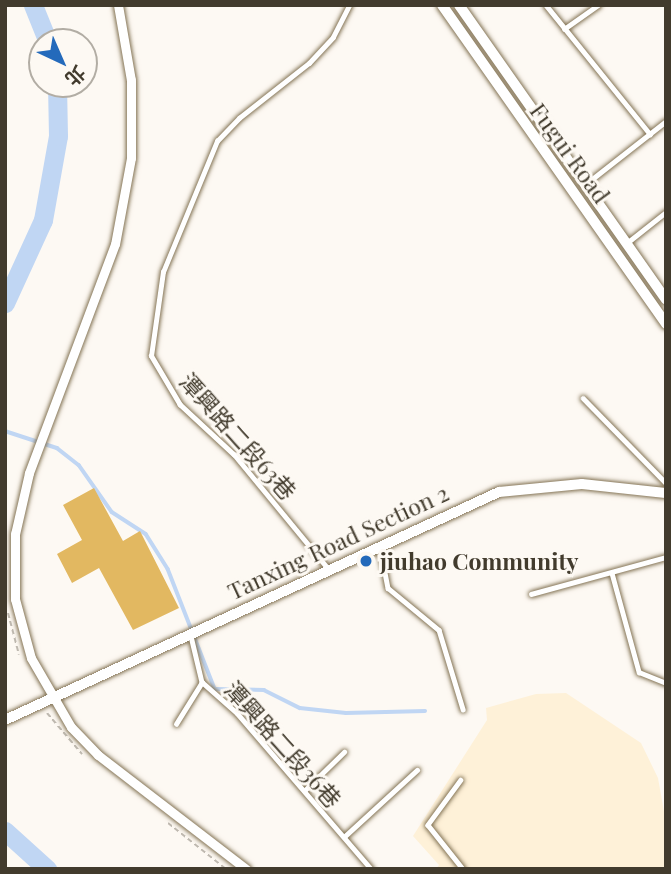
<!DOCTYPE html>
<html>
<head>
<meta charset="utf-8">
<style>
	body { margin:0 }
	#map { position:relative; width:671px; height:874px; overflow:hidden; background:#fdf9f3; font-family:"Playfair Display","Noto Sans TC",serif }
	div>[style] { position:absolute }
	.built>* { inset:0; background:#fef1d8 }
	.stream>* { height:3.5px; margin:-1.75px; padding:0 1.75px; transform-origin:1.75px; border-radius:1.75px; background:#c0d6f3 }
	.river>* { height:19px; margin:-9.5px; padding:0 9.5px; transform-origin:9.5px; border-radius:9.5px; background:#c0d6f3 }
	.building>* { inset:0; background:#e2b861 }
	.path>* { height:2px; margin-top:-1px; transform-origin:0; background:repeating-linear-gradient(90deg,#bfbab1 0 5px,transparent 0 8.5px) }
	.roads { filter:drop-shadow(0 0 2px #847455) drop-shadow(0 0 2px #847455) }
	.service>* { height:4.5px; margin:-2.25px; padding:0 2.25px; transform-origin:2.25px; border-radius:2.25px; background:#fff }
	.minor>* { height:9px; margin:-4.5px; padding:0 4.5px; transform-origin:4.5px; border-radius:4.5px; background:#fff }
	.tertiary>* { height:10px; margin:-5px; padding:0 5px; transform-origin:5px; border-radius:5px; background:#fff }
	.dots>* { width:19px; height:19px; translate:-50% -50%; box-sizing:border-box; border:4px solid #fdf9f3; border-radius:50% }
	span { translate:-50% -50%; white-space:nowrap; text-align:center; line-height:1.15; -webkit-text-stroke:6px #fdf9f3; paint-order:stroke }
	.street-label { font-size:23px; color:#423b2d }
	.poi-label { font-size:23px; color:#423b2d; font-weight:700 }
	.left { translate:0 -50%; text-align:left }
	.frame { position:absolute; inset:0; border:7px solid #423b2d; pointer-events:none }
	.north { position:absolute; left:28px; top:28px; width:70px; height:70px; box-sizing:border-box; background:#fdf9f3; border:2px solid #b2ada4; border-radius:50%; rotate:136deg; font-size:19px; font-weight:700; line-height:28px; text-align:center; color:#423b2d }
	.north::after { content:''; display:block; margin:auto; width:24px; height:32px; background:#246abb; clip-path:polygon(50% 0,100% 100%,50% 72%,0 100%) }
</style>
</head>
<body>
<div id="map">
	<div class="built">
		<i style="clip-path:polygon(566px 693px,641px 743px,658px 778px,666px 823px,666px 869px,436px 869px,439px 865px,413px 836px,487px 720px,486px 708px,536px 694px)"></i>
	</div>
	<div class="stream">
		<i style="left:5px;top:431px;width:55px;rotate:18.1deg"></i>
		<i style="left:57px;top:448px;width:28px;rotate:38deg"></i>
		<i style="left:79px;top:465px;width:57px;rotate:54.9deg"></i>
		<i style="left:112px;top:512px;width:40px;rotate:32.9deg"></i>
		<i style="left:146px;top:534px;width:41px;rotate:57.8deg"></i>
		<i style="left:168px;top:569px;width:129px;rotate:68.6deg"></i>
		<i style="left:215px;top:689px;width:49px;rotate:1.2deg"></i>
		<i style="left:264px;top:690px;width:40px;rotate:26.6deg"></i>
		<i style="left:300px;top:708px;width:46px;rotate:6.2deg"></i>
		<i style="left:346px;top:713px;width:79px;rotate:-1.5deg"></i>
	</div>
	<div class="river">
		<i style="left:33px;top:5px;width:40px;rotate:68deg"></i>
		<i style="left:5px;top:303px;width:91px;rotate:-65.4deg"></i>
		<i style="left:43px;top:220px;width:85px;rotate:-79.9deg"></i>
		<i style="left:58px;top:136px;width:52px;rotate:-91.1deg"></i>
		<i style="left:5px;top:831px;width:57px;rotate:42.1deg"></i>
	</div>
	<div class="building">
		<i style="clip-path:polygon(94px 488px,123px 541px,140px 531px,179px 608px,133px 630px,99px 568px,72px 583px,57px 554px,82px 540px,63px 505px)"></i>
	</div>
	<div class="path">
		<i style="left:8px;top:613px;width:43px;rotate:75.3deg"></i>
		<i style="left:47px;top:713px;width:54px;rotate:49.5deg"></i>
		<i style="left:168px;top:823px;width:74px;rotate:38.4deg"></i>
	</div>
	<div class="roads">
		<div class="service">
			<i style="left:546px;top:5px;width:166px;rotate:51.1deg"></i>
			<i style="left:564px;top:29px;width:42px;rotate:-35.2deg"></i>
			<i style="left:587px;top:183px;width:100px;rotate:-38.1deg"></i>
			<i style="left:628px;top:242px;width:48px;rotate:-38.3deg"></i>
			<i style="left:583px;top:398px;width:119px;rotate:45.7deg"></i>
			<i style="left:380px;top:547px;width:42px;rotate:79deg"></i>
			<i style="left:388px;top:588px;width:66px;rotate:39.5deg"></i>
			<i style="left:439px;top:630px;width:83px;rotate:73.1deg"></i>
			<i style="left:328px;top:569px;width:148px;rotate:-129.5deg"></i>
			<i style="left:234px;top:455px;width:74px;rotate:-137.2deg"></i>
			<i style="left:180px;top:405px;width:57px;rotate:-120.6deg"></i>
			<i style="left:151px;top:356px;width:85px;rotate:-81.9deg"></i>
			<i style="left:163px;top:272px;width:142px;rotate:-67.6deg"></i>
			<i style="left:217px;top:141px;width:32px;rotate:-46deg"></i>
			<i style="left:239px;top:118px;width:89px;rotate:-38.2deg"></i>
			<i style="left:309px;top:63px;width:35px;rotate:-47deg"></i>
			<i style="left:333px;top:37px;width:36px;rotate:-63deg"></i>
			<i style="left:612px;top:573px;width:103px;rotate:74.7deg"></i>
			<i style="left:639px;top:672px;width:29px;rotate:22deg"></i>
			<i style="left:531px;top:594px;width:140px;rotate:-15.3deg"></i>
			<i style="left:191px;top:636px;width:47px;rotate:76.6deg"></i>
			<i style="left:202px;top:682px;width:47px;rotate:41.5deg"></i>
			<i style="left:237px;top:713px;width:206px;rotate:49.3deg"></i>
			<i style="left:176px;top:724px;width:49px;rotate:-58.2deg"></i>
			<i style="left:461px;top:780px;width:56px;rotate:126.3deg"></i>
			<i style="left:428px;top:825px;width:56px;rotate:51.5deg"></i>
			<i style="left:304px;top:791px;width:56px;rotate:-44.3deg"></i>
			<i style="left:344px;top:837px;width:99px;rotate:-42.5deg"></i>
		</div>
		<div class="minor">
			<i style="left:118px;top:5px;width:76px;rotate:80.2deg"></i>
			<i style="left:131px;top:80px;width:78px;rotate:90deg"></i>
			<i style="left:131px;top:158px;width:87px;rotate:100.5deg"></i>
			<i style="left:115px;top:244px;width:245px;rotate:110.6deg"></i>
			<i style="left:29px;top:473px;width:63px;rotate:102.9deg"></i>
			<i style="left:15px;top:534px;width:65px;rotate:90deg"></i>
			<i style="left:15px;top:599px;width:61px;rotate:74.8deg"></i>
			<i style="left:31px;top:658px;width:80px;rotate:59.9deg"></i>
			<i style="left:71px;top:727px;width:39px;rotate:46deg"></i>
			<i style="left:98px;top:755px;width:187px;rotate:37.6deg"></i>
		</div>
		<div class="tertiary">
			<i style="left:442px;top:5px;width:390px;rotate:54.9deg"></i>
			<i style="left:459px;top:5px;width:360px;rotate:54.9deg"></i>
			<i style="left:5px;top:720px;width:544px;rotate:-24.78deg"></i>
			<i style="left:499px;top:492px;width:83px;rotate:-5.5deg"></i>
			<i style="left:582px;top:484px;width:84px;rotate:6.1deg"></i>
		</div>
	</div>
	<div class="dots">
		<i style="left:366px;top:561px;background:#246abb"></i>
	</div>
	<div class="street-label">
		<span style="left:570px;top:153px;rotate:54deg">Fugui Road</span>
		<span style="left:238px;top:436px;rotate:48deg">潭興路二段63巷</span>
		<span style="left:338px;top:542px;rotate:-25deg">Tanxing Road Section 2</span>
		<span style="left:283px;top:744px;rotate:48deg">潭興路二段36巷</span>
	</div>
	<div class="poi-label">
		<span class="left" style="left:380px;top:561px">jiuhao Community</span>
	</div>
	<div class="frame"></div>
	<div class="north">北</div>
</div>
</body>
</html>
